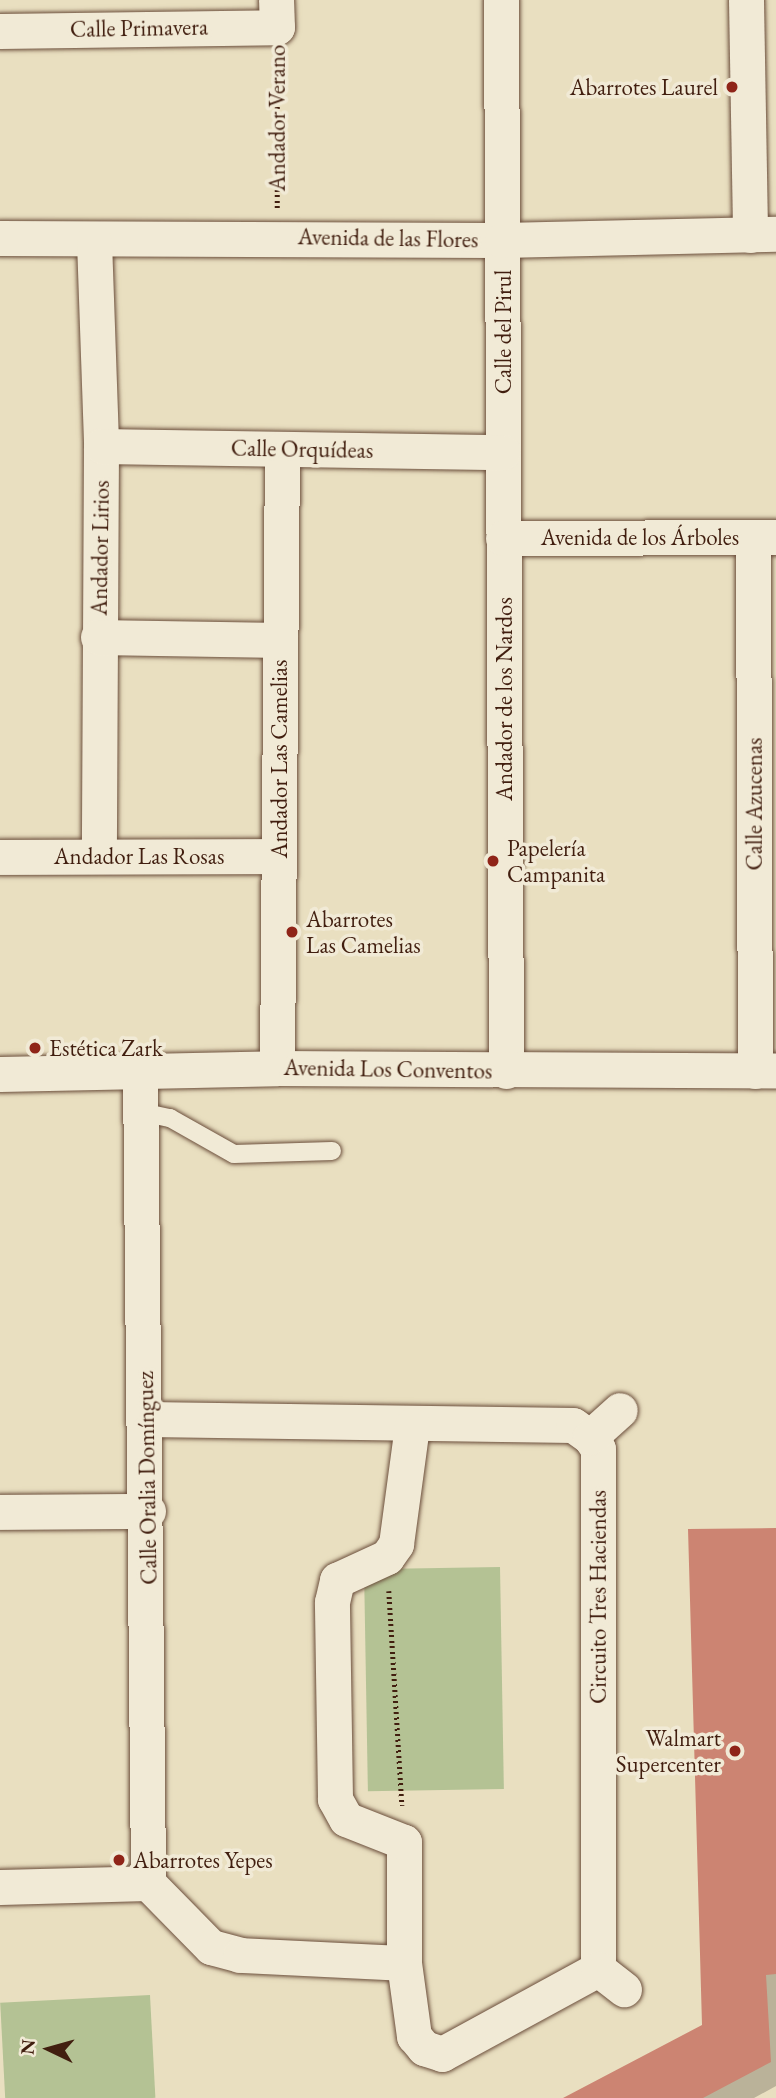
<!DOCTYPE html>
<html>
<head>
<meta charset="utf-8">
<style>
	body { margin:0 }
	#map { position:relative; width:776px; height:2098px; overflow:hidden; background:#e9dfc0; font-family:"EB Garamond",serif }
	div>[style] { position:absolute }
	.green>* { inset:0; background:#b4c294; transform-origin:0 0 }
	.shadow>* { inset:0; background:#0003 }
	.building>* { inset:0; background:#cc8472 }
	.path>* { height:4.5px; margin-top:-2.25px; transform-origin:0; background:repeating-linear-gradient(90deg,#411e0f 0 2px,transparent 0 5.5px) }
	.roads { filter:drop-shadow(0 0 2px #6b4e3b) drop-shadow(0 0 2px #6b4e3b) }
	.lane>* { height:18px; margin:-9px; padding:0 9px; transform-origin:9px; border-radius:9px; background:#f1ead6 }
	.street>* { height:35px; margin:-17.5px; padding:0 17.5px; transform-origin:17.5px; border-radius:17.5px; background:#f1ead6 }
	.dots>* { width:19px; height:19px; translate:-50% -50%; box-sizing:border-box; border:4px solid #f1ead6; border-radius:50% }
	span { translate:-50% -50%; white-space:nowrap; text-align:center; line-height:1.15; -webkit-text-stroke:7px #f1ead6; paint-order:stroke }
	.street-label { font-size:23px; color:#411e0f }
	.poi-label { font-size:23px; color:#411e0f }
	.right { translate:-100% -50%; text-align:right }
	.left { translate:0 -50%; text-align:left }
	.north { position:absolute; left:14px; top:2014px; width:70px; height:70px; -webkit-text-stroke:5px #f1ead6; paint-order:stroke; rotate:275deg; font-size:19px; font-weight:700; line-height:28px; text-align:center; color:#411e0f }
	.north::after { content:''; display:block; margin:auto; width:24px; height:32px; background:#411e0f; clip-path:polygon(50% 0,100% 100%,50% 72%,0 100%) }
</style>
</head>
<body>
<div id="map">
	<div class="green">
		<i style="left:500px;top:1567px;width:222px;height:136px;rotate:89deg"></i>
		<i style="left:150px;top:1995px;width:103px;height:150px;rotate:87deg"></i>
	</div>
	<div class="shadow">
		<i style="clip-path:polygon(776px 1529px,776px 2086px,754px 2098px,567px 2098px,703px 2026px)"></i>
	</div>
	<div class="building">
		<i style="clip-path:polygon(776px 1528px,776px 1974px,766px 1975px,771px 2062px,703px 2098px,563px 2098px,702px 2025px,688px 1529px)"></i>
	</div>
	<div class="path">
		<i style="left:277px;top:208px;width:149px;rotate:-90deg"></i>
		<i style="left:389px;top:1591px;width:215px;rotate:86.5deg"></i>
	</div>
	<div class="roads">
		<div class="lane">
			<i style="left:141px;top:1112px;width:30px;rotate:12deg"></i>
			<i style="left:170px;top:1118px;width:73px;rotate:29.4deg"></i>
			<i style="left:234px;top:1154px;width:98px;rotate:-1.8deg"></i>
		</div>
		<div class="street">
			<i style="left:501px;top:0;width:1071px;rotate:89.73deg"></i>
			<i style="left:746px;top:0;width:235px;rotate:89deg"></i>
			<i style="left:0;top:31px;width:277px;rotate:-0.8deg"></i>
			<i style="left:277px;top:27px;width:27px;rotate:-92deg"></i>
			<i style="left:0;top:238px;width:502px;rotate:0.23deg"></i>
			<i style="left:502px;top:240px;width:274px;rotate:-1.3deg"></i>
			<i style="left:94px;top:241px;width:205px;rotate:88deg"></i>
			<i style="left:101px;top:446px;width:409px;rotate:90.3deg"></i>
			<i style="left:101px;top:446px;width:402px;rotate:0.9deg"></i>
			<i style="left:753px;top:537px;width:534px;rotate:89.79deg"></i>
			<i style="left:503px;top:538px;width:273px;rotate:-0.2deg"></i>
			<i style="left:98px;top:637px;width:182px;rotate:0.9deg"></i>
			<i style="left:0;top:857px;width:279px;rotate:-0.2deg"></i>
			<i style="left:277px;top:1068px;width:619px;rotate:-89.54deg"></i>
			<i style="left:140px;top:1072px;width:811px;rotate:89.43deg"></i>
			<i style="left:0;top:1074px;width:277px;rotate:-1.2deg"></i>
			<i style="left:277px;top:1068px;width:499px;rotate:0.3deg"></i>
			<i style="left:146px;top:1419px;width:427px;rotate:0.8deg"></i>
			<i style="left:573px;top:1425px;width:21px;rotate:35deg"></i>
			<i style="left:590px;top:1437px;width:14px;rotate:56deg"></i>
			<i style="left:598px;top:1449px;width:520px;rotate:90deg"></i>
			<i style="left:590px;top:1437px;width:40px;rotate:-42deg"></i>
			<i style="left:0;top:1512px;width:148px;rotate:-0.4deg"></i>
			<i style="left:0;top:1887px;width:148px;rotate:-1.5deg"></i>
			<i style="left:148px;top:1883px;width:90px;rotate:45.5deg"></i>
			<i style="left:211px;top:1947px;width:30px;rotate:15deg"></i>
			<i style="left:240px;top:1955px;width:164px;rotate:2.8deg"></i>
			<i style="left:404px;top:1963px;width:74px;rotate:82.2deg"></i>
			<i style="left:414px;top:2036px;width:16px;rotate:50deg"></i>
			<i style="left:424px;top:2048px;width:19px;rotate:18deg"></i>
			<i style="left:442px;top:2054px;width:178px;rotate:-28.6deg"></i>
			<i style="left:404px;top:1963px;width:121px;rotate:-90deg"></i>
			<i style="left:404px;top:1842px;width:62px;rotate:-158.4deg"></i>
			<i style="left:346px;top:1819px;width:23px;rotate:-119deg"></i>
			<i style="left:335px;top:1799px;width:197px;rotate:-90.9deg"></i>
			<i style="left:332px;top:1602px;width:23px;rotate:-77deg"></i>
			<i style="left:337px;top:1580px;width:55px;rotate:-24.7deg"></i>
			<i style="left:387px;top:1557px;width:16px;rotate:-55deg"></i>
			<i style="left:396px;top:1544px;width:120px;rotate:-82.3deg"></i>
			<i style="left:598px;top:1969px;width:33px;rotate:38deg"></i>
		</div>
	</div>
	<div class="dots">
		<i style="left:732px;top:87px;background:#8f2418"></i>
		<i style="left:493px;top:861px;background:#8f2418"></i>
		<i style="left:292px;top:932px;background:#8f2418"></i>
		<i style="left:35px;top:1048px;background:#8f2418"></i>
		<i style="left:735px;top:1751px;background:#8f2418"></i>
		<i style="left:119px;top:1860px;background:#8f2418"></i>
	</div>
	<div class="street-label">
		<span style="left:139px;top:28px;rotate:-1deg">Calle Primavera</span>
		<span style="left:277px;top:118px;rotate:-90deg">Andador Verano</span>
		<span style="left:388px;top:238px;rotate:1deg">Avenida de las Flores</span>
		<span style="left:503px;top:332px;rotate:-90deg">Calle del Pirul</span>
		<span style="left:302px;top:449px;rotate:1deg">Calle Orquídeas</span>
		<span style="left:640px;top:537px">Avenida de los Árboles</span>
		<span style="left:100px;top:548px;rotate:-89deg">Andador Lirios</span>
		<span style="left:504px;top:699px;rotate:-90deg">Andador de los Nardos</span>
		<span style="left:279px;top:759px;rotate:-90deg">Andador Las Camelias</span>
		<span style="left:754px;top:804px;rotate:-90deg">Calle Azucenas</span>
		<span style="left:139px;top:856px">Andador Las Rosas</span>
		<span style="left:388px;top:1069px;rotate:1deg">Avenida Los Conventos</span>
		<span style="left:147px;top:1478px;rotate:-91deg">Calle Oralia Domínguez</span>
		<span style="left:598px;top:1597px;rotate:-90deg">Circuito Tres Haciendas</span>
	</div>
	<div class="poi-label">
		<span class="right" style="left:718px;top:87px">Abarrotes Laurel</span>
		<span class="left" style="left:507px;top:861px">Papelería<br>Campanita</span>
		<span class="left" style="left:306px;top:932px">Abarrotes<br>Las Camelias</span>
		<span class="left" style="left:49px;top:1048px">Estética Zark</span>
		<span class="right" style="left:721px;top:1751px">Walmart<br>Supercenter</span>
		<span class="left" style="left:133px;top:1860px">Abarrotes Yepes</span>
	</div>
	<div class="north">N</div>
</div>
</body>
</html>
